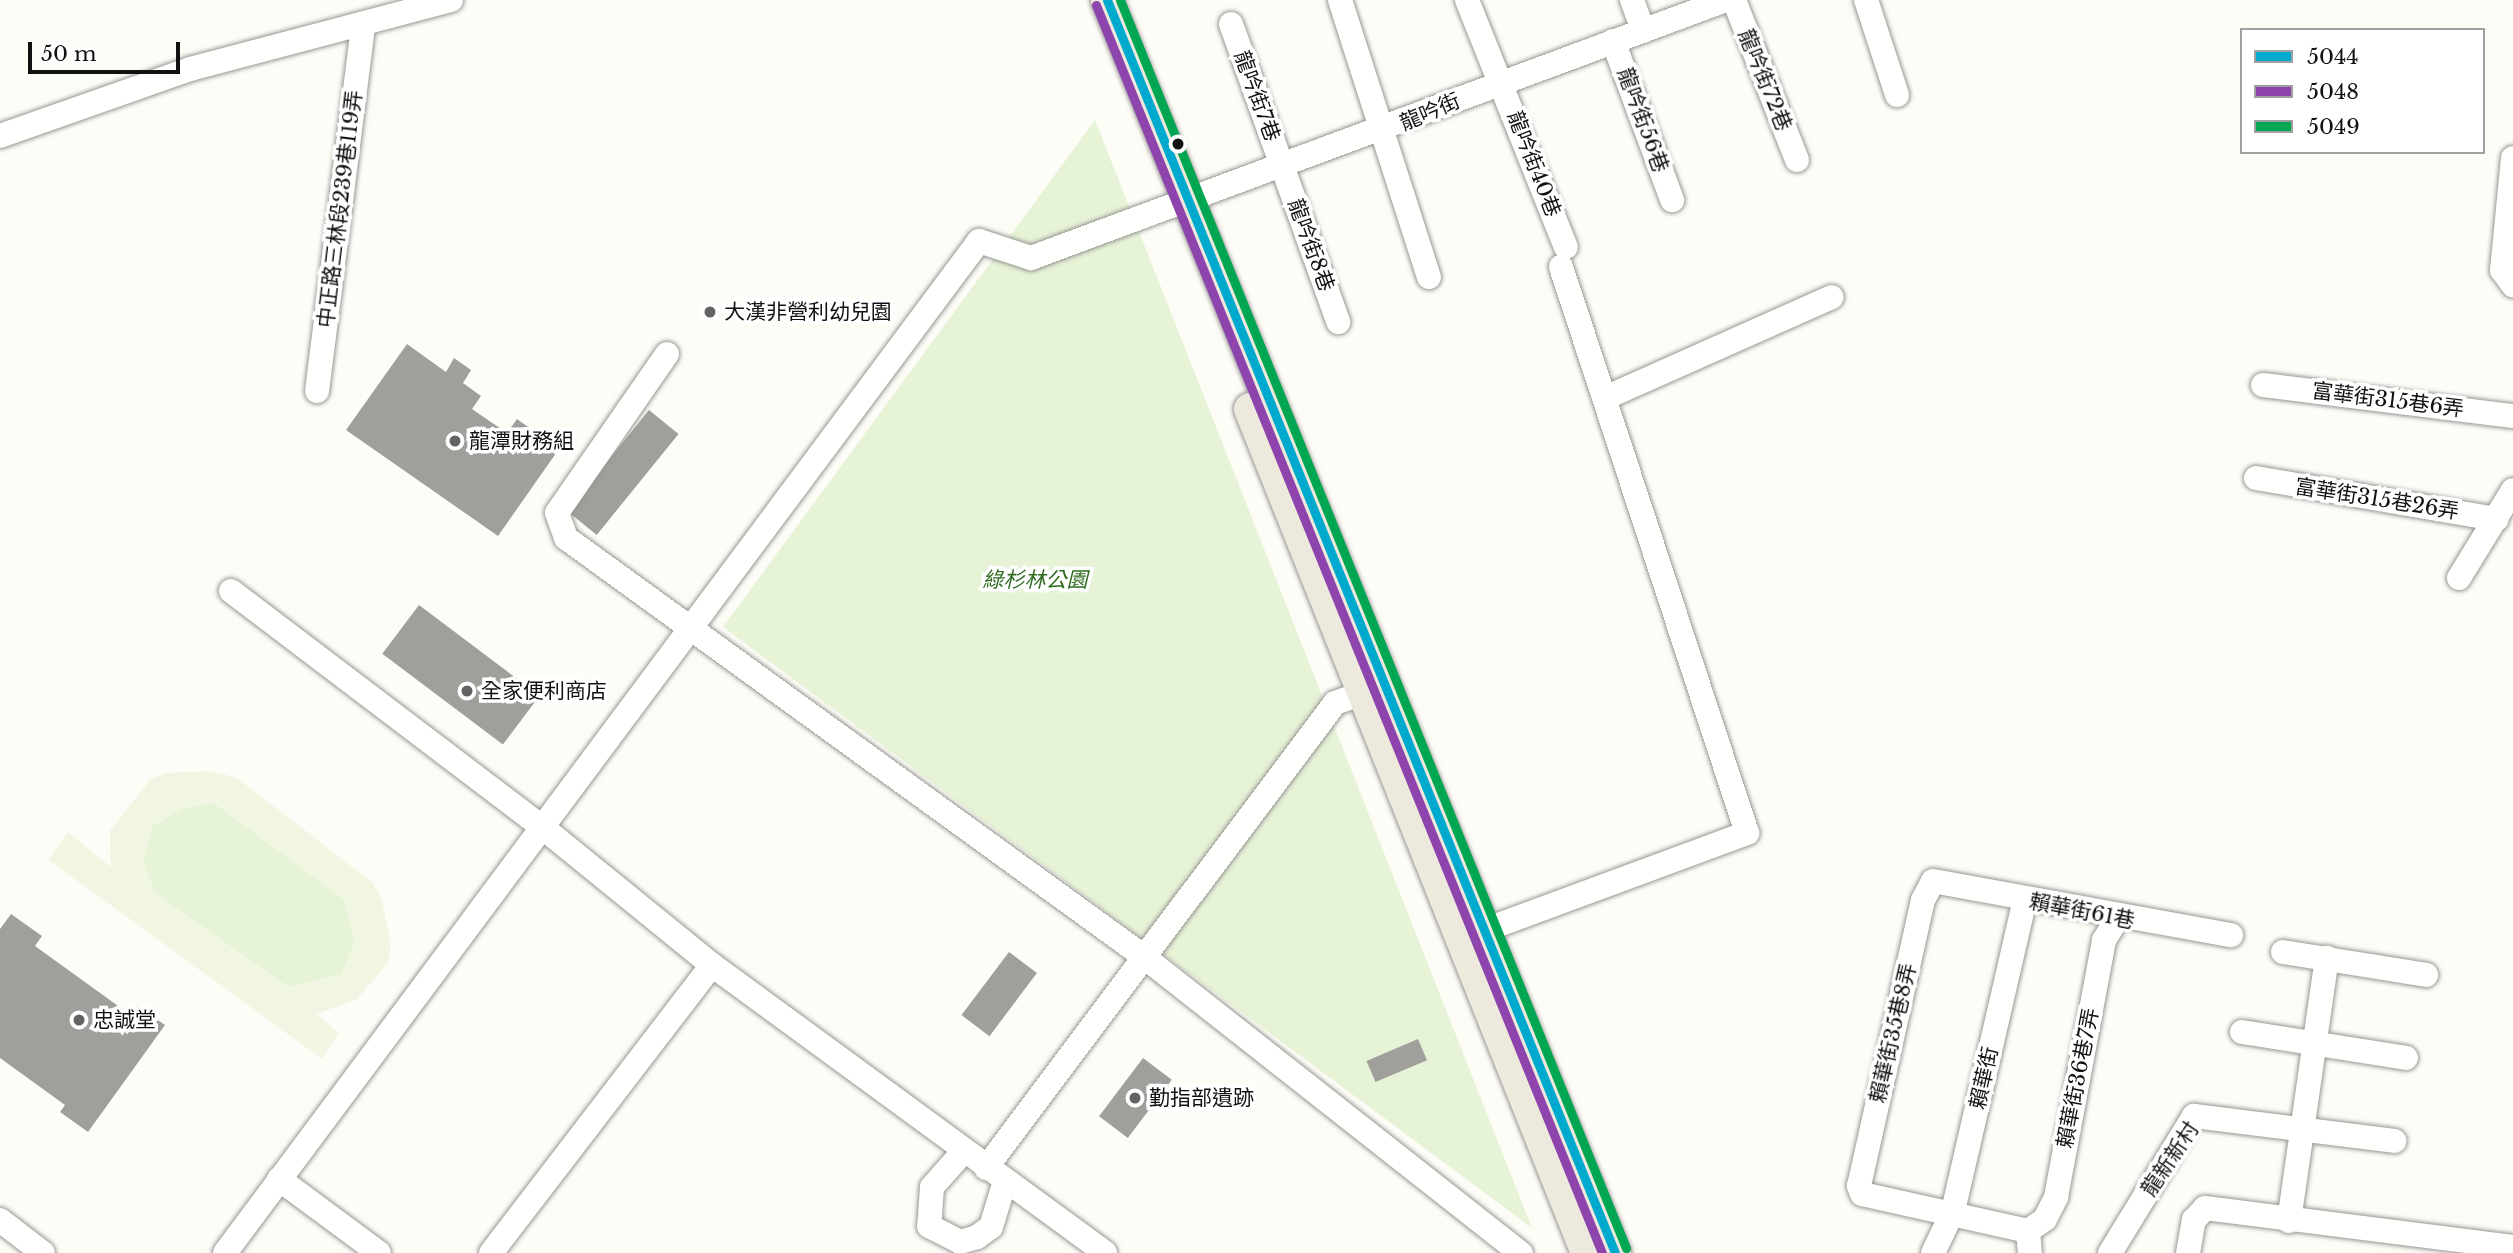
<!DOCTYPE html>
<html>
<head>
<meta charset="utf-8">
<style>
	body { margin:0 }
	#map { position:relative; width:2513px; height:1253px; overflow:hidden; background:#fdfcf7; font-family:"Libre Baskerville","Noto Sans TC",serif }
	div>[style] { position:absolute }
	.green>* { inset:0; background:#e7f3d7 }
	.pitch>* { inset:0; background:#f0f6e1 }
	.building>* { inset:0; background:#a19f9c; transform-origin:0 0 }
	.roads { filter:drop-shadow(0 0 2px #979795) drop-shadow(0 0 2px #979795) }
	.minor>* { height:24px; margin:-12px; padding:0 12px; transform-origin:12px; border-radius:12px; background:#fffffe }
	.major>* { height:32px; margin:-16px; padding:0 16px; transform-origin:16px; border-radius:16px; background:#ede9dc }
	.bus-1>* { height:9px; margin:-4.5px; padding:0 4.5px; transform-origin:4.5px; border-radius:4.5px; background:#00a9ce }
	.bus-2>* { height:9px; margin:-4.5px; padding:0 4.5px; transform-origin:4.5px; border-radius:4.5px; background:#8e44ad }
	.bus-3>* { height:9px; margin:-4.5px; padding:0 4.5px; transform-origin:4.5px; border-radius:4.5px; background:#00a651 }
	.dots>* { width:19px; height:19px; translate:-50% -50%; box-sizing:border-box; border:4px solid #fff; border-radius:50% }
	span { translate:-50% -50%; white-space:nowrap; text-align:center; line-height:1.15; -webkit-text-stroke:7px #fff; paint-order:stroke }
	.street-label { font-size:21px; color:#111 }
	.poi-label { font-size:21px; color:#111 }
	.left { translate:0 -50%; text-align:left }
	.park-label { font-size:21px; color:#2f6b1f; font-style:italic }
	.legend { position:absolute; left:2240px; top:28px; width:245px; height:126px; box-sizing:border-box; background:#fff; border:2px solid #a0a0a0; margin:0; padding:9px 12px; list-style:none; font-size:21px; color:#111 }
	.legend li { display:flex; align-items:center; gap:14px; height:35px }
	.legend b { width:35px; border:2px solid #a0a0a0 }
	.scale { position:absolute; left:28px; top:42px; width:152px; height:32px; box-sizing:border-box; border:4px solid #111; border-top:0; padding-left:9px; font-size:21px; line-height:24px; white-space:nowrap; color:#111; -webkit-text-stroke:5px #fff; paint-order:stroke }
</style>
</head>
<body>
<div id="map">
	<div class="green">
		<i style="clip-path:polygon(1095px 120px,1532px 1228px,723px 627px)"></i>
		<i style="clip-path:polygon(214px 803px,345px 900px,355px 942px,341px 975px,288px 987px,155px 893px,143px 862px,152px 826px,186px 807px)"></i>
	</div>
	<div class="pitch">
		<i style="clip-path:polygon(evenodd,211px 771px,237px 778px,373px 883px,382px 901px,391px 944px,388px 963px,356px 1000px,316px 1014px,339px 1033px,322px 1059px,49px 860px,68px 832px,111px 867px,110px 831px,150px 780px,165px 773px,211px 771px,214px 803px,345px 900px,355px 942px,341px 975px,288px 987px,155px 893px,143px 862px,152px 826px,186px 807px,214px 803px)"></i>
	</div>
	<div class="building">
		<i style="clip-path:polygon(407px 344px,446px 372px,454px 358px,471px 370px,463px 383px,481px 396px,472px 409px,507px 433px,517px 419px,559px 449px,498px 536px,346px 430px)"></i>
		<i style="left:649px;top:410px;width:38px;height:130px;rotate:39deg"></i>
		<i style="left:419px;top:605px;width:151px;height:61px;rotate:37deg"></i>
		<i style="clip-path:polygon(11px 914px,42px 936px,35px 946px,132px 1016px,138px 1006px,165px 1025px,88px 1132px,60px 1112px,65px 1105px,0 1058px,0 929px)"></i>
		<i style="left:1009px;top:952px;width:35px;height:79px;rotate:37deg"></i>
		<i style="left:1418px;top:1039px;width:23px;height:56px;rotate:67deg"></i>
		<i style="left:1143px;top:1058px;width:36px;height:73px;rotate:37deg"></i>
	</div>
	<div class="roads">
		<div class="minor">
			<i style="left:1340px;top:0;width:291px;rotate:72.2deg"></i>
			<i style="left:1467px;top:0;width:266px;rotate:68.2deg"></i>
			<i style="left:1632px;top:0;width:33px;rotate:70deg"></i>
			<i style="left:1734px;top:0;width:172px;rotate:68.5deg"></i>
			<i style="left:1866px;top:0;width:100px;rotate:71.9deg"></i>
			<i style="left:1231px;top:24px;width:317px;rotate:70.2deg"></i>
			<i style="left:1613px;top:41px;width:170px;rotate:69.6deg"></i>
			<i style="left:0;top:136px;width:201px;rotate:-19.4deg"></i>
			<i style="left:190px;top:69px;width:270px;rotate:-14.8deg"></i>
			<i style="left:2513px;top:158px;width:113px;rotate:95.6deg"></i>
			<i style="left:2502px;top:270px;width:19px;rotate:54deg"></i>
			<i style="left:667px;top:354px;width:193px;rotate:124.7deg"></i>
			<i style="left:557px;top:513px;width:27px;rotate:70deg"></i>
			<i style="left:566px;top:538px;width:712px;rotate:35.92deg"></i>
			<i style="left:1143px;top:956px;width:481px;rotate:38.2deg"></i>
			<i style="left:2263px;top:385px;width:252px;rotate:7.1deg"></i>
			<i style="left:317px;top:391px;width:367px;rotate:-82.8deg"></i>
			<i style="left:1605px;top:398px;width:248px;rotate:-24deg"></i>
			<i style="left:2256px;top:478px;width:244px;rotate:9.7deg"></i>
			<i style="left:2459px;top:578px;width:103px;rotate:-58.5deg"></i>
			<i style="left:231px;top:591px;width:390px;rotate:37.2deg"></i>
			<i style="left:542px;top:827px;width:219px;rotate:39.1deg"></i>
			<i style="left:712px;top:965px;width:487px;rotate:36.2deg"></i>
			<i style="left:1482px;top:931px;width:283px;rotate:-20.3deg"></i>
			<i style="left:1747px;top:833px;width:596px;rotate:-108.19deg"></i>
			<i style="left:2283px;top:952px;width:145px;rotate:9.1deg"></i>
			<i style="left:2242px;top:1032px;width:166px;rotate:9deg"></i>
			<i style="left:964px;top:1151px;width:48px;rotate:131.6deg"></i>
			<i style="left:932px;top:1187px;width:39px;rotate:94deg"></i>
			<i style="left:929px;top:1226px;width:35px;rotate:27deg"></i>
			<i style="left:960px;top:1242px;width:18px;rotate:-16deg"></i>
			<i style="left:977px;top:1237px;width:17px;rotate:-36deg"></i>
			<i style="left:991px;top:1227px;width:48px;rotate:-73.1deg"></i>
			<i style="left:986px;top:1168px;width:581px;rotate:-53.11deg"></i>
			<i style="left:1335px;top:703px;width:48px;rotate:-19.6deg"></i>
			<i style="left:279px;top:1179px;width:124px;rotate:36.5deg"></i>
			<i style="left:0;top:1220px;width:54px;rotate:37.5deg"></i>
			<i style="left:2289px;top:1221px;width:266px;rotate:-81.8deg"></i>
			<i style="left:2028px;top:1231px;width:170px;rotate:-167.4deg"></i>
			<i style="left:1862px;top:1194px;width:9px;rotate:-111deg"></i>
			<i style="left:1859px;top:1186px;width:293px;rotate:-77.4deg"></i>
			<i style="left:1923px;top:900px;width:21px;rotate:-62deg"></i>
			<i style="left:1933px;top:881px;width:303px;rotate:10.3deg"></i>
			<i style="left:2028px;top:1231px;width:21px;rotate:-35deg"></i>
			<i style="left:2045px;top:1219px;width:25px;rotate:-63deg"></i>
			<i style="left:2056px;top:1197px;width:261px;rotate:-79.4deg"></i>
			<i style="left:2104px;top:940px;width:25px;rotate:-58deg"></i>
			<i style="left:2028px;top:1231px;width:22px;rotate:85deg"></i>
			<i style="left:225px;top:1253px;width:1262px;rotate:-53.31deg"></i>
			<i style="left:979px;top:241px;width:55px;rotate:18.1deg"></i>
			<i style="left:1031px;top:258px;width:741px;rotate:-20.37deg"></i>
			<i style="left:491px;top:1253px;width:363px;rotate:-52.5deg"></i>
			<i style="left:1933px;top:1253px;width:47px;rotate:-64.5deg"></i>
			<i style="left:1953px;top:1211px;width:319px;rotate:-77deg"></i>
			<i style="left:2110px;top:1253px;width:161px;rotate:-58.5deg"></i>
			<i style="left:2194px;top:1116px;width:202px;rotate:7.1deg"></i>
			<i style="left:2188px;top:1253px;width:34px;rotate:-80deg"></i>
			<i style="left:2194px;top:1220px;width:16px;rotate:-47deg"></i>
			<i style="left:2205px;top:1208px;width:310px;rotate:7.2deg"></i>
		</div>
		<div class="major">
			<i style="left:1107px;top:0;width:1352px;rotate:67.93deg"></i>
			<i style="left:1250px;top:409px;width:909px;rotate:68.23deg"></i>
		</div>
	</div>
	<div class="bus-1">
		<i style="left:1107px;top:0;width:1352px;rotate:67.93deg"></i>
	</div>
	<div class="bus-2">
		<i style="left:1096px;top:5px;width:1347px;rotate:67.93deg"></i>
	</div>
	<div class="bus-3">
		<i style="left:1120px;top:0;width:1347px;rotate:67.93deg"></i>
	</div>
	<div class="dots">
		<i style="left:1178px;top:144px;background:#111"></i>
		<i style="left:710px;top:312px;background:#646362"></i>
		<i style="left:455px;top:441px;background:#646362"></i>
		<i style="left:467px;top:691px;background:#646362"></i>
		<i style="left:79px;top:1020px;background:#646362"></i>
		<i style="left:1135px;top:1098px;background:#646362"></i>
	</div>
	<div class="street-label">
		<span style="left:1765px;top:80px;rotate:68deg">龍吟街72巷</span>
		<span style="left:1257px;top:96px;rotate:70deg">龍吟街7巷</span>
		<span style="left:1430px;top:112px;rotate:-23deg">龍吟街</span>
		<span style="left:1643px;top:120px;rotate:70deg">龍吟街56巷</span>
		<span style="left:1534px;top:164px;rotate:69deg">龍吟街40巷</span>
		<span style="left:340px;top:209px;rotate:-83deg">中正路三林段239巷119弄</span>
		<span style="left:1311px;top:245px;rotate:70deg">龍吟街8巷</span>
		<span style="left:2388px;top:400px;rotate:7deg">富華街315巷6弄</span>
		<span style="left:2377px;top:499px;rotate:9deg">富華街315巷26弄</span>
		<span style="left:2082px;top:911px;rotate:11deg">賴華街61巷</span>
		<span style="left:1893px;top:1033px;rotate:-77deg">賴華街35巷8弄</span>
		<span style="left:1984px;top:1078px;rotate:-77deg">賴華街</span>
		<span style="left:2078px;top:1078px;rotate:-79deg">賴華街36巷7弄</span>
		<span style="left:2170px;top:1159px;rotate:-56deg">龍新新村</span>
	</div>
	<div class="poi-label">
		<span class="left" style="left:724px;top:312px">大漢非營利幼兒園</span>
		<span class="left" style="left:469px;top:441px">龍潭財務組</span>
		<span class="left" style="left:481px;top:691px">全家便利商店</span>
		<span class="left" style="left:93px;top:1020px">忠誠堂</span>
		<span class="left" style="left:1149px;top:1098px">勤指部遺跡</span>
	</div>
	<div class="park-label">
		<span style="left:1035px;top:580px">綠杉林公園</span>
	</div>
	<ul class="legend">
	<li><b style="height:9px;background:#00a9ce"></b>5044</li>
	<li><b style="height:9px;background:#8e44ad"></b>5048</li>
	<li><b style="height:9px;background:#00a651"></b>5049</li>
	</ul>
	<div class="scale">50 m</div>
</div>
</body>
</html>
